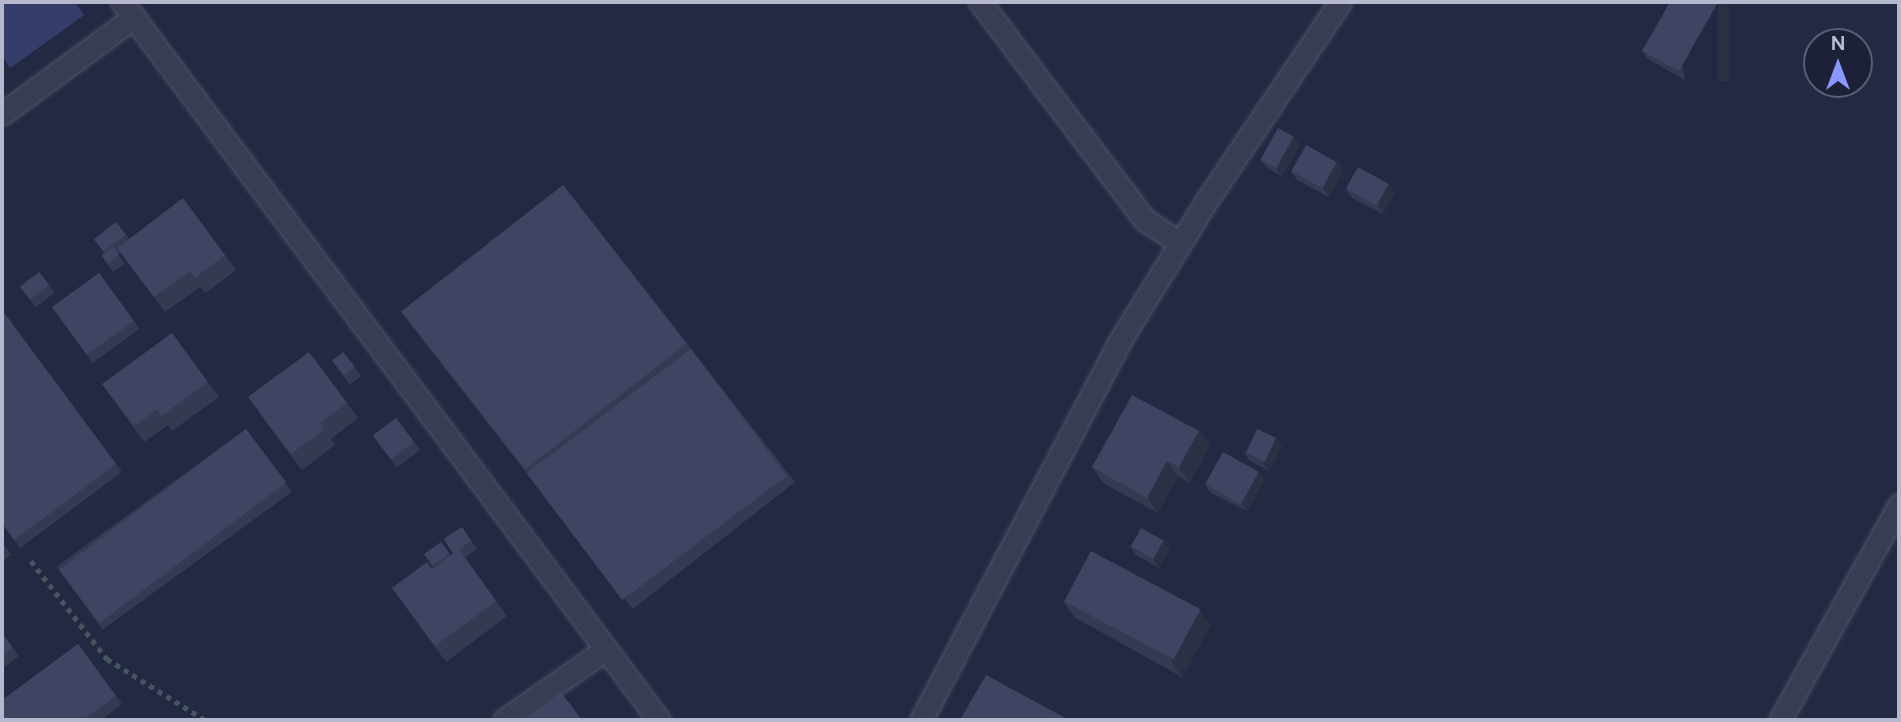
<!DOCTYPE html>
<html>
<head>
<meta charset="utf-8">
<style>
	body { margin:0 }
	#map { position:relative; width:1901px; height:722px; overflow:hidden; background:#242943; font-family:Figtree,sans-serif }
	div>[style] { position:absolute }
	.water>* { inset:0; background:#353d6a }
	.path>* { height:4.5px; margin-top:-2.25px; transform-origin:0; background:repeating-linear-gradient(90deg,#455661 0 5px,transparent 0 10px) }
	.roads { filter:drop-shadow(0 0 2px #51546a) drop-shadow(0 0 2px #51546a) }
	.minor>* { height:21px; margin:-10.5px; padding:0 10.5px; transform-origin:10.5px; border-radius:10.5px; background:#393d53 }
	.tertiary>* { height:21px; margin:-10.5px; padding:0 10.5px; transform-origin:10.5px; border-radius:10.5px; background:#393d53 }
	.wall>* { inset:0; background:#353a53; transform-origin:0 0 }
	.shaded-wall>* { inset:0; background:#2b3044; transform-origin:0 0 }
	.building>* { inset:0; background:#3e4461; transform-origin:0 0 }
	span { translate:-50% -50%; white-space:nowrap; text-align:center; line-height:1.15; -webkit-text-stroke:5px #1d2138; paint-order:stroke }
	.frame { position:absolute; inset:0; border:4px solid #b6b9cd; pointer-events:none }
	.north { position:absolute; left:1803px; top:28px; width:70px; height:70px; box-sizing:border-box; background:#1d2138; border:2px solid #5a5e74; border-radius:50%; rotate:0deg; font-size:19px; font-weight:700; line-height:28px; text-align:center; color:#b6b9cd }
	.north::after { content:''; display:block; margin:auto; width:24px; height:32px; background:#8997ff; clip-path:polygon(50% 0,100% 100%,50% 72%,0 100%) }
</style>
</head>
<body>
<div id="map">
	<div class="water">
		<i style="clip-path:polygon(2px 2px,75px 2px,84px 15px,10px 68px,2px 56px)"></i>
	</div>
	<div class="path">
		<i style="left:31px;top:561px;width:124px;rotate:52.2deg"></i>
		<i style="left:107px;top:659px;width:115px;rotate:31.9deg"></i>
	</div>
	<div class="roads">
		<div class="minor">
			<i style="left:122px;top:2px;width:897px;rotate:53.21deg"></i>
			<i style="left:980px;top:2px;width:273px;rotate:52.9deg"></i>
			<i style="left:1145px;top:220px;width:42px;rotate:33.3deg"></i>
			<i style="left:2px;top:114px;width:164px;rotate:-36.3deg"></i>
			<i style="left:504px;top:720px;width:124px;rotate:-34.8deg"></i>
			<i style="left:1780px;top:720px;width:246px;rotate:-61deg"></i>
		</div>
		<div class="tertiary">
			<i style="left:921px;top:720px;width:424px;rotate:-62.3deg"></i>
			<i style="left:1118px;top:344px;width:166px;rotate:-58.3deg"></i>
			<i style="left:1205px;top:203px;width:242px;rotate:-56.1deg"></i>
		</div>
	</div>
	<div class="wall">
		<i style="clip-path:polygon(1670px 2px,1685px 80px,1648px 59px,1642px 51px)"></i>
		<i style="clip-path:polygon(1300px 145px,1282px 176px,1267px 168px,1261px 160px)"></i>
		<i style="clip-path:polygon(1337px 162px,1343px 171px,1329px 197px,1297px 180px,1291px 171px)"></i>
		<i style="clip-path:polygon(1389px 184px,1395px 193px,1383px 214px,1352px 198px,1346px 189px)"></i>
		<i style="left:563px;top:185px;width:377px;height:206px;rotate:52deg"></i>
		<i style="clip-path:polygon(116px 222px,129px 239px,225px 255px,236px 270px,206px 293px,200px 287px,165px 312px,121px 252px,118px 254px,125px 264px,113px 272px,101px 255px,104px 253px,94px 239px)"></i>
		<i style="left:39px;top:272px;width:26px;height:24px;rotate:53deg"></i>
		<i style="left:99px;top:273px;width:69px;height:58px;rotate:54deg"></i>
		<i style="clip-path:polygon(2px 310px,122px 472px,20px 548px,2px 523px)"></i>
		<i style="left:343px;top:352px;width:30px;height:14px;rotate:53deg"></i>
		<i style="clip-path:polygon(208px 382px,219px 397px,172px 431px,168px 425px,144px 442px,102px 384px)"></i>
		<i style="clip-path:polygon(347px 403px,358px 418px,331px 439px,335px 445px,302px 470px,259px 413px)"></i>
		<i style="left:396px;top:418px;width:40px;height:29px;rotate:53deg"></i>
		<i style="left:246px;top:429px;width:78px;height:234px;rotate:54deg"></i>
		<i style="clip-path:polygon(1199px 431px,1210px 446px,1190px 483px,1178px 476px,1158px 513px,1103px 483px,1092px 467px)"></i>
		<i style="clip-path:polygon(1276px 438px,1282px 447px,1269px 471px,1250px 461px,1244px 452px)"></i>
		<i style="clip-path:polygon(1265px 480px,1247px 511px,1211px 493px,1205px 484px)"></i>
		<i style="clip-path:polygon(462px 527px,477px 549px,465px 558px,507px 616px,446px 662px,392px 588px,433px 568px,424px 554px,441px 542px,451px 555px,453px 553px)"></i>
		<i style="clip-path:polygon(2px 542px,11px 555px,2px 562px)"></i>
		<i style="clip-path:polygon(1130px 546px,1170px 549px,1159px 568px,1136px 555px)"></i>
		<i style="clip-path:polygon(1063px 601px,1200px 610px,1211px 625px,1182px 677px,1074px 617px)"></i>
		<i style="clip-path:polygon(2px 633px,19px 656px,2px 669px)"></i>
		<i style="clip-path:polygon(78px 644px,122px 704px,101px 720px,2px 720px)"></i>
	</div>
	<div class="shaded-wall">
		<i style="left:1718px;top:2px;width:11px;height:79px"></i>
		<i style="clip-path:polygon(1294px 137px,1300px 145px,1282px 176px,1276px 168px)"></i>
		<i style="clip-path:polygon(1337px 162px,1343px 171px,1329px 197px,1323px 188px)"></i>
		<i style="clip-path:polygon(1389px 184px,1395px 193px,1383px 214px,1377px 205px)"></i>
		<i style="clip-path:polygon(1199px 431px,1210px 446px,1190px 483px,1179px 467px)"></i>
		<i style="clip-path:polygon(1276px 438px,1282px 447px,1269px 471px,1263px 463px)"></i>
		<i style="clip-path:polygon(1167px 461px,1178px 476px,1158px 513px,1147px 498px)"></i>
		<i style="clip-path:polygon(1259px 472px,1265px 480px,1247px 511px,1241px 503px)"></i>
		<i style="clip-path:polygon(1164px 541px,1170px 549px,1159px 568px,1153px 559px)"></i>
		<i style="clip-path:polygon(1200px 610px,1211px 625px,1182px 677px,1171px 661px)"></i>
	</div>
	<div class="building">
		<i style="clip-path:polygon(1670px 2px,1718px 2px,1679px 71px,1642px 51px)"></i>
		<i style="left:1278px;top:128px;width:18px;height:36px;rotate:29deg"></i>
		<i style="left:1306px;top:145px;width:35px;height:30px;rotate:29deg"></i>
		<i style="left:1358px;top:167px;width:35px;height:25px;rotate:29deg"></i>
		<i style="left:563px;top:185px;width:201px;height:205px;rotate:52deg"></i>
		<i style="clip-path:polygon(183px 198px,225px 255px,195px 278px,190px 271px,154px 297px,117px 248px)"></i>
		<i style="left:116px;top:222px;width:16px;height:28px;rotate:52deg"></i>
		<i style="left:113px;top:247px;width:10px;height:14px;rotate:53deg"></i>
		<i style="left:39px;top:272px;width:16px;height:24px;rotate:52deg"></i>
		<i style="left:99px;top:273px;width:59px;height:58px;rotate:54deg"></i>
		<i style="clip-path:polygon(2px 310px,116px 464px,14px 540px,2px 523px)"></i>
		<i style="clip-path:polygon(172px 333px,208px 382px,161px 416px,157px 409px,134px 426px,102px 384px)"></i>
		<i style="left:691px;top:349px;width:159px;height:206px;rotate:53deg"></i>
		<i style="clip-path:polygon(309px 352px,347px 403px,320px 423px,324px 430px,291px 454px,248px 397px)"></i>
		<i style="left:343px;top:352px;width:19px;height:14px;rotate:51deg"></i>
		<i style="clip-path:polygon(1132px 395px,1199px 431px,1179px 467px,1167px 461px,1147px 498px,1092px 467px)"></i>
		<i style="left:396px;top:418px;width:30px;height:29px;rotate:53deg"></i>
		<i style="left:246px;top:429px;width:67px;height:234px;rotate:53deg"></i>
		<i style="left:1257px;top:429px;width:21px;height:26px;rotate:25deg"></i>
		<i style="left:1223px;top:452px;width:41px;height:37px;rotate:29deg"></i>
		<i style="left:462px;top:527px;width:17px;height:22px;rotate:57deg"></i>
		<i style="left:1141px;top:528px;width:26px;height:21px;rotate:29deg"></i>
		<i style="left:441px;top:542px;width:14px;height:21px;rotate:54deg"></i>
		<i style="clip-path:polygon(459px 549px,496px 601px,435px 646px,392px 588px,427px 562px,432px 569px)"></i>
		<i style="left:1091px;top:551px;width:124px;height:57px;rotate:28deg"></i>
		<i style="clip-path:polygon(2px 633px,13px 648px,2px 656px)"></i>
		<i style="clip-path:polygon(78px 644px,116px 696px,83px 720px,2px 720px,2px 700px)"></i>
		<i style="clip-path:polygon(986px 675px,1069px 720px,960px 720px)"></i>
		<i style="clip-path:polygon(561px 692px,582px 720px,523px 720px)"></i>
	</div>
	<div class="frame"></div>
	<div class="north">N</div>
</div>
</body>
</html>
